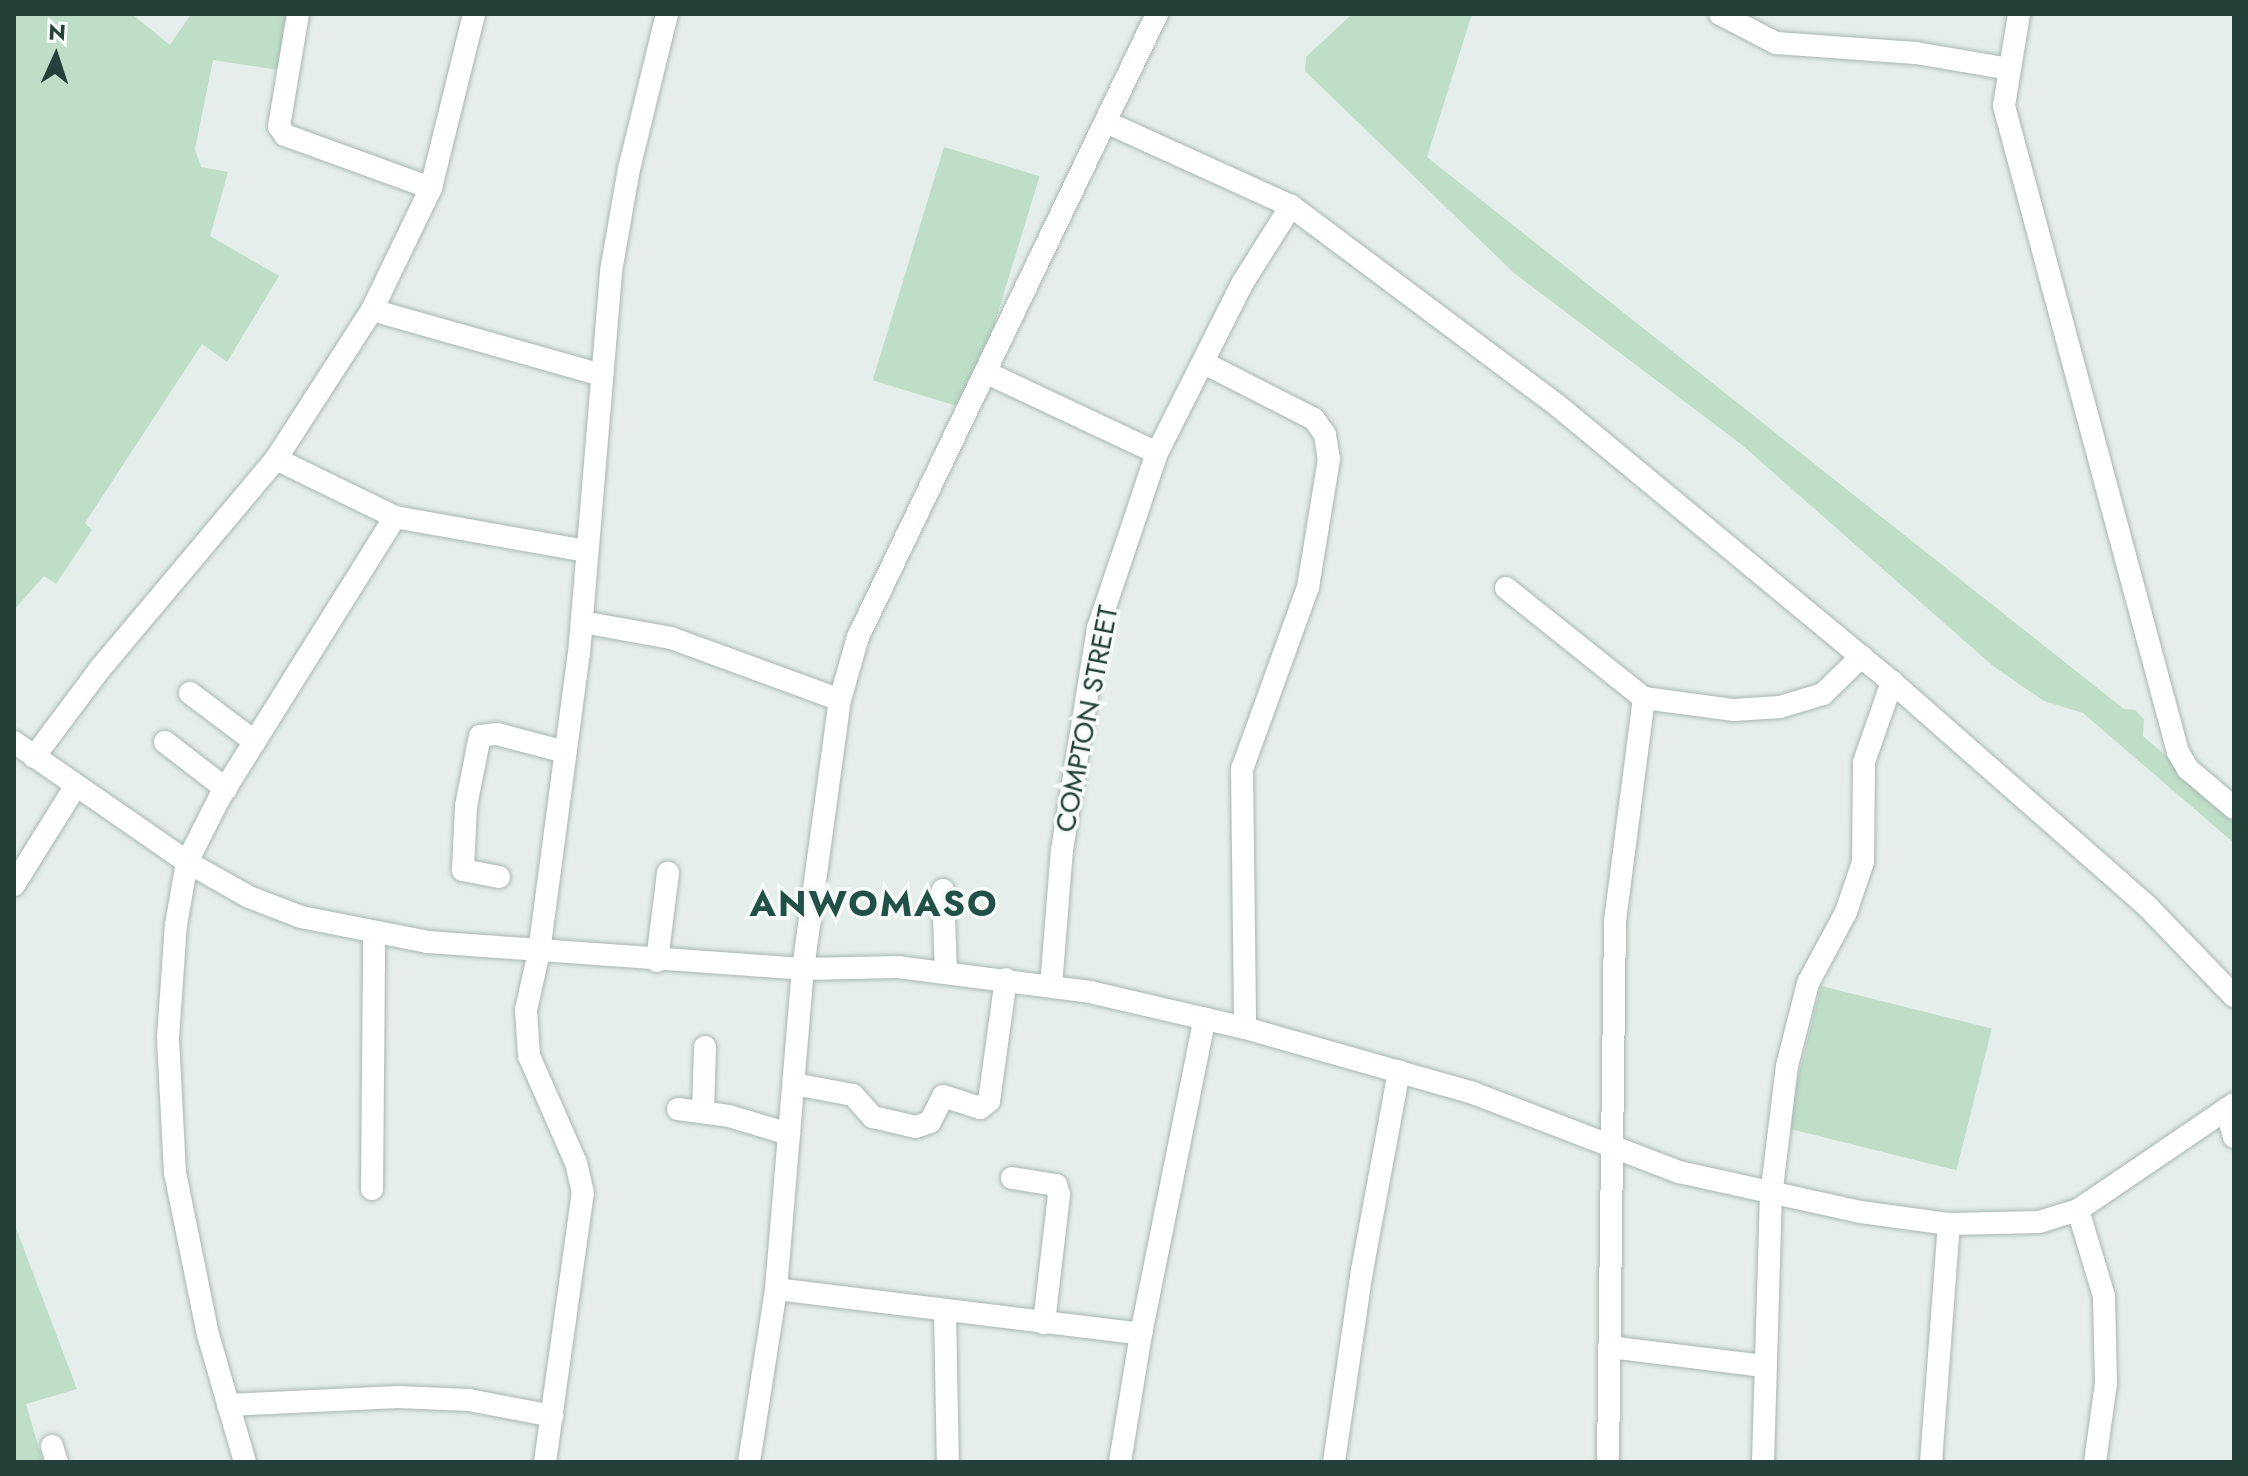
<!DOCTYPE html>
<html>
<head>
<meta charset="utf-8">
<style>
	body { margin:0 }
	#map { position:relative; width:2248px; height:1476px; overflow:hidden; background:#e5eeea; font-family:Jost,sans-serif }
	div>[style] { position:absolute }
	.green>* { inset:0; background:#bfdec8; transform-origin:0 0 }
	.roads { filter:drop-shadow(0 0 2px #a8b6b1) drop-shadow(0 0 2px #a8b6b1) }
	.minor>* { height:22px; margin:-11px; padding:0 11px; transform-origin:11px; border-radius:11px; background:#fff }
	span { translate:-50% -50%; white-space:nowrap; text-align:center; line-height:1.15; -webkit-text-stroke:7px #f6faf8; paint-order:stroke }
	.street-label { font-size:28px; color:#253f39 }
	.district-label { font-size:36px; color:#215146; font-weight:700; letter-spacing:2px }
	.frame { position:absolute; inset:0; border:16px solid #253f39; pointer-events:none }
	.north { position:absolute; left:16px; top:16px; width:80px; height:80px; -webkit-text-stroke:6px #f6faf8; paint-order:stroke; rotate:3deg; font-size:22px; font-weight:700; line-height:32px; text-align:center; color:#253f39 }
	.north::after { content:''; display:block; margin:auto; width:28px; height:36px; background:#253f39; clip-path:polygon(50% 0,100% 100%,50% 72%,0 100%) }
</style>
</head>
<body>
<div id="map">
	<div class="green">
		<i style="clip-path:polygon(14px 14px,132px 14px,170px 45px,191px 14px,291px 14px,286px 71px,213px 60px,195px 149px,201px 167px,228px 172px,210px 236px,279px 276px,227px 362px,202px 344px,85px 523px,92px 530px,56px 584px,44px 576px,14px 610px)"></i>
		<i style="clip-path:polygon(1352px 14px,1472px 14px,1427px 157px,2124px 709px,2135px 710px,2144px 719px,2143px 736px,2234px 814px,2234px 843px,2083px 713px,2044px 701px,1993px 666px,1742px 445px,1514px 273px,1305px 71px,1306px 57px)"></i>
		<i style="left:944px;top:147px;width:100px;height:244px;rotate:17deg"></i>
		<i style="left:1821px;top:986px;width:176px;height:146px;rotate:14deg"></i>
		<i style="clip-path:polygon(14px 1223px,77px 1389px,26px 1404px,43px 1462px,14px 1462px)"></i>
	</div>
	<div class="roads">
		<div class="minor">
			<i style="left:298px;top:14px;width:114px;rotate:99.6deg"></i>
			<i style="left:279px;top:126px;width:11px;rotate:56deg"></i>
			<i style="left:285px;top:135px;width:155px;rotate:20deg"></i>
			<i style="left:1720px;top:14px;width:63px;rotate:27.4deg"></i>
			<i style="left:1776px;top:43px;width:140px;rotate:4.1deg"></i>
			<i style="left:1916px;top:53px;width:95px;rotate:9.7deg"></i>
			<i style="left:2019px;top:14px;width:93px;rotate:99.3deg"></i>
			<i style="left:2004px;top:106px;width:669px;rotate:74.93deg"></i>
			<i style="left:2178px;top:752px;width:20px;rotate:60deg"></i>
			<i style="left:2188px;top:769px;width:60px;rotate:40.3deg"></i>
			<i style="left:1106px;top:122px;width:203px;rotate:24.4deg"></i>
			<i style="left:1291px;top:206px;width:332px;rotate:36.8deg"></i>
			<i style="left:1557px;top:405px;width:435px;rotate:39.6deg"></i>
			<i style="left:1892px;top:682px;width:341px;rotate:41.3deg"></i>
			<i style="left:2148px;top:907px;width:124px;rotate:46deg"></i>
			<i style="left:372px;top:310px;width:239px;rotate:15.8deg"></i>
			<i style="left:1204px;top:363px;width:123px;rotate:27deg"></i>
			<i style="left:1314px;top:419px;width:19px;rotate:55deg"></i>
			<i style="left:1325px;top:435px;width:24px;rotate:81deg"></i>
			<i style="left:1329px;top:459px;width:130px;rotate:99.3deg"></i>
			<i style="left:1308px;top:587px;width:194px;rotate:109.9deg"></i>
			<i style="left:1242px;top:769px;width:259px;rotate:89.3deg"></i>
			<i style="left:985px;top:372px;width:190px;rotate:25.2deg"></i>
			<i style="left:276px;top:459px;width:132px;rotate:26deg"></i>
			<i style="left:395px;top:517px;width:193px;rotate:10.1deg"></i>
			<i style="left:1506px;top:588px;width:176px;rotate:38.6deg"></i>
			<i style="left:1644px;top:698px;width:91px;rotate:7.6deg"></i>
			<i style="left:1734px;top:710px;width:46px;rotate:-3.7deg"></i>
			<i style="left:1780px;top:707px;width:45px;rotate:-16.8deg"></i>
			<i style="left:1823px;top:694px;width:54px;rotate:-44.3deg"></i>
			<i style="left:582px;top:622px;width:90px;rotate:10.2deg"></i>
			<i style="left:671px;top:638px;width:180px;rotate:20.1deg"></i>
			<i style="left:190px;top:693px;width:81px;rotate:37deg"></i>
			<i style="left:14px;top:742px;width:211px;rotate:34.7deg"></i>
			<i style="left:187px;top:862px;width:71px;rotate:29.4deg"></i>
			<i style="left:249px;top:897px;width:56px;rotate:21deg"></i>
			<i style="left:301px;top:917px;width:129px;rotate:11.1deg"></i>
			<i style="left:428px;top:942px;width:376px;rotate:4.1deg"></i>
			<i style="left:803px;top:969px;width:95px;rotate:-1.2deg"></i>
			<i style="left:898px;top:967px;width:194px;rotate:7.4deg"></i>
			<i style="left:1090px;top:992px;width:159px;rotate:13.1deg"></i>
			<i style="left:1245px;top:1028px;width:237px;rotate:15.9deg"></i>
			<i style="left:1473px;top:1093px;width:221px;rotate:21deg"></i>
			<i style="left:1679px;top:1172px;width:186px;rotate:12.4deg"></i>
			<i style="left:1861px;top:1212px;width:89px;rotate:7.8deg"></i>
			<i style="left:1949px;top:1224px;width:90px;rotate:-1.3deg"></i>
			<i style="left:2039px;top:1222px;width:41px;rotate:-17.1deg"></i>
			<i style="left:2078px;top:1210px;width:189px;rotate:-34.2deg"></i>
			<i style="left:165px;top:742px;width:77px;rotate:37.6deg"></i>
			<i style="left:34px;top:757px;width:109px;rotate:-53.2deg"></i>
			<i style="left:99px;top:670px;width:275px;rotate:-50deg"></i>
			<i style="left:276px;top:459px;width:177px;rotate:-57.2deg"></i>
			<i style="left:372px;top:310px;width:136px;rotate:-64.2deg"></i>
			<i style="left:431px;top:188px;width:179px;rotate:-76.1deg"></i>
			<i style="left:499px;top:877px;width:37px;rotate:-169deg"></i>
			<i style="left:463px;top:870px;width:64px;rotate:-87.3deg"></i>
			<i style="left:466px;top:806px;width:71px;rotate:-78.7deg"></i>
			<i style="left:480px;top:736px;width:17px;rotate:-7deg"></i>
			<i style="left:497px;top:734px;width:70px;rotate:14.8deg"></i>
			<i style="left:14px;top:885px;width:115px;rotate:-58.1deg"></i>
			<i style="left:943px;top:890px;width:82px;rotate:87.9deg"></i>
			<i style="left:657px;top:961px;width:89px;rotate:-82.9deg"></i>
			<i style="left:1051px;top:986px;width:136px;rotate:-85.4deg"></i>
			<i style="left:1062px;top:850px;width:225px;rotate:-80.8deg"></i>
			<i style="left:1098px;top:628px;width:185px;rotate:-71.4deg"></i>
			<i style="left:1157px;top:453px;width:191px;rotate:-63.3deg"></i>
			<i style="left:1243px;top:282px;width:90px;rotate:-57.7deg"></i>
			<i style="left:794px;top:1084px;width:60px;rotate:10.6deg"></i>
			<i style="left:853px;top:1095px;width:30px;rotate:48deg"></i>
			<i style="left:873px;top:1117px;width:44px;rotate:13.1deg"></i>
			<i style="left:916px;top:1127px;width:15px;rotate:-20deg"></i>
			<i style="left:930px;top:1122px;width:29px;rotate:-63deg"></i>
			<i style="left:943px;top:1096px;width:39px;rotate:18deg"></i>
			<i style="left:980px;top:1108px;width:11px;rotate:-38deg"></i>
			<i style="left:989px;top:1101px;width:123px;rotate:-82.1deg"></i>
			<i style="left:678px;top:1109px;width:51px;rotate:7.8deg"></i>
			<i style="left:729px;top:1116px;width:63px;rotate:16.7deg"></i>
			<i style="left:2226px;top:1109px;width:29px;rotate:74deg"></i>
			<i style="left:703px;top:1111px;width:64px;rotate:-88.2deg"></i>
			<i style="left:1012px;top:1178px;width:45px;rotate:9deg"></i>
			<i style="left:1056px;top:1185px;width:10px;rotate:73deg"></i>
			<i style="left:1059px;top:1195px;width:129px;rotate:96.7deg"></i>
			<i style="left:372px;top:1189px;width:254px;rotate:-89.5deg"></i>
			<i style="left:2078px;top:1210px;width:90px;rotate:73.2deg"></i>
			<i style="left:2104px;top:1296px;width:87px;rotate:88.7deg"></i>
			<i style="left:2106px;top:1383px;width:80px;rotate:97.9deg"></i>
			<i style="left:776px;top:1289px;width:368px;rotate:7deg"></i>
			<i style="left:945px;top:1312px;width:150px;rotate:88.9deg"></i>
			<i style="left:1609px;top:1347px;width:155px;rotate:7deg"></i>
			<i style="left:228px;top:1405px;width:170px;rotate:-2.7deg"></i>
			<i style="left:398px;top:1397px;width:71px;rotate:2.4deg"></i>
			<i style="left:469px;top:1400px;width:85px;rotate:10.9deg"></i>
			<i style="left:52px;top:1446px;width:17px;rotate:73deg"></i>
			<i style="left:245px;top:1462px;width:132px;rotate:-106.2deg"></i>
			<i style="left:208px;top:1335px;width:165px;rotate:-101.5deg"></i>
			<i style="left:175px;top:1173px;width:135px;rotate:-93deg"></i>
			<i style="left:168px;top:1038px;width:113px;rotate:-86deg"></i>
			<i style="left:176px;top:925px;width:64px;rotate:-80.1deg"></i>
			<i style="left:187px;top:862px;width:73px;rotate:-63.1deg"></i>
			<i style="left:220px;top:797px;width:330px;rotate:-58deg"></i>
			<i style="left:545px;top:1462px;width:272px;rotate:-82deg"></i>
			<i style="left:583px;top:1193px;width:31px;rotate:-103deg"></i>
			<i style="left:576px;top:1163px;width:117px;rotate:-113.7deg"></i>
			<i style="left:529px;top:1056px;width:46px;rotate:-93.7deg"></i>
			<i style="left:526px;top:1010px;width:59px;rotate:-77.4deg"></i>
			<i style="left:539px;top:952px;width:301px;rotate:-82.4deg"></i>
			<i style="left:579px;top:654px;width:384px;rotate:-85.2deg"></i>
			<i style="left:611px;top:271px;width:104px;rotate:-80deg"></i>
			<i style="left:629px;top:169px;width:160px;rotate:-76.2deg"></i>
			<i style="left:749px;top:1462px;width:175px;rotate:-81.1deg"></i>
			<i style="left:776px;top:1289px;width:321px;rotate:-85.2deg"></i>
			<i style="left:803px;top:969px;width:272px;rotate:-82.2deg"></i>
			<i style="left:840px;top:700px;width:66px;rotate:-74.1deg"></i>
			<i style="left:858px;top:637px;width:691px;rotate:-64.36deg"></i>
			<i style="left:1120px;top:1462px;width:130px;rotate:-80.7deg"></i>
			<i style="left:1141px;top:1334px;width:322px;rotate:-78.6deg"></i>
			<i style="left:1334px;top:1462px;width:193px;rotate:-81.7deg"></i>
			<i style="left:1362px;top:1271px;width:203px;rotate:-79.5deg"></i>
			<i style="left:1608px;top:1462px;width:541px;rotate:-89.26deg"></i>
			<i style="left:1615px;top:921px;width:225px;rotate:-82.6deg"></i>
			<i style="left:1763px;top:1462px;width:266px;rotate:-88.3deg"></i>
			<i style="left:1771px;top:1196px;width:131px;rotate:-83deg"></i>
			<i style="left:1787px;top:1066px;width:86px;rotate:-75.8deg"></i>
			<i style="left:1808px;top:983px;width:81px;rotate:-61.8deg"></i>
			<i style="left:1846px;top:912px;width:53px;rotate:-71.2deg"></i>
			<i style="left:1863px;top:862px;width:100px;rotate:-89.4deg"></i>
			<i style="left:1864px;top:762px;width:85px;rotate:-70.7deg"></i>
			<i style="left:1931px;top:1462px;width:239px;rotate:-85.7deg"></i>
		</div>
	</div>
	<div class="street-label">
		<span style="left:1087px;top:719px;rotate:-79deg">COMPTON STREET</span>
	</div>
	<div class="district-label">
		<span style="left:874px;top:904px">ANWOMASO</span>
	</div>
	<div class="frame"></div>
	<div class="north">N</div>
</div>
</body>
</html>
